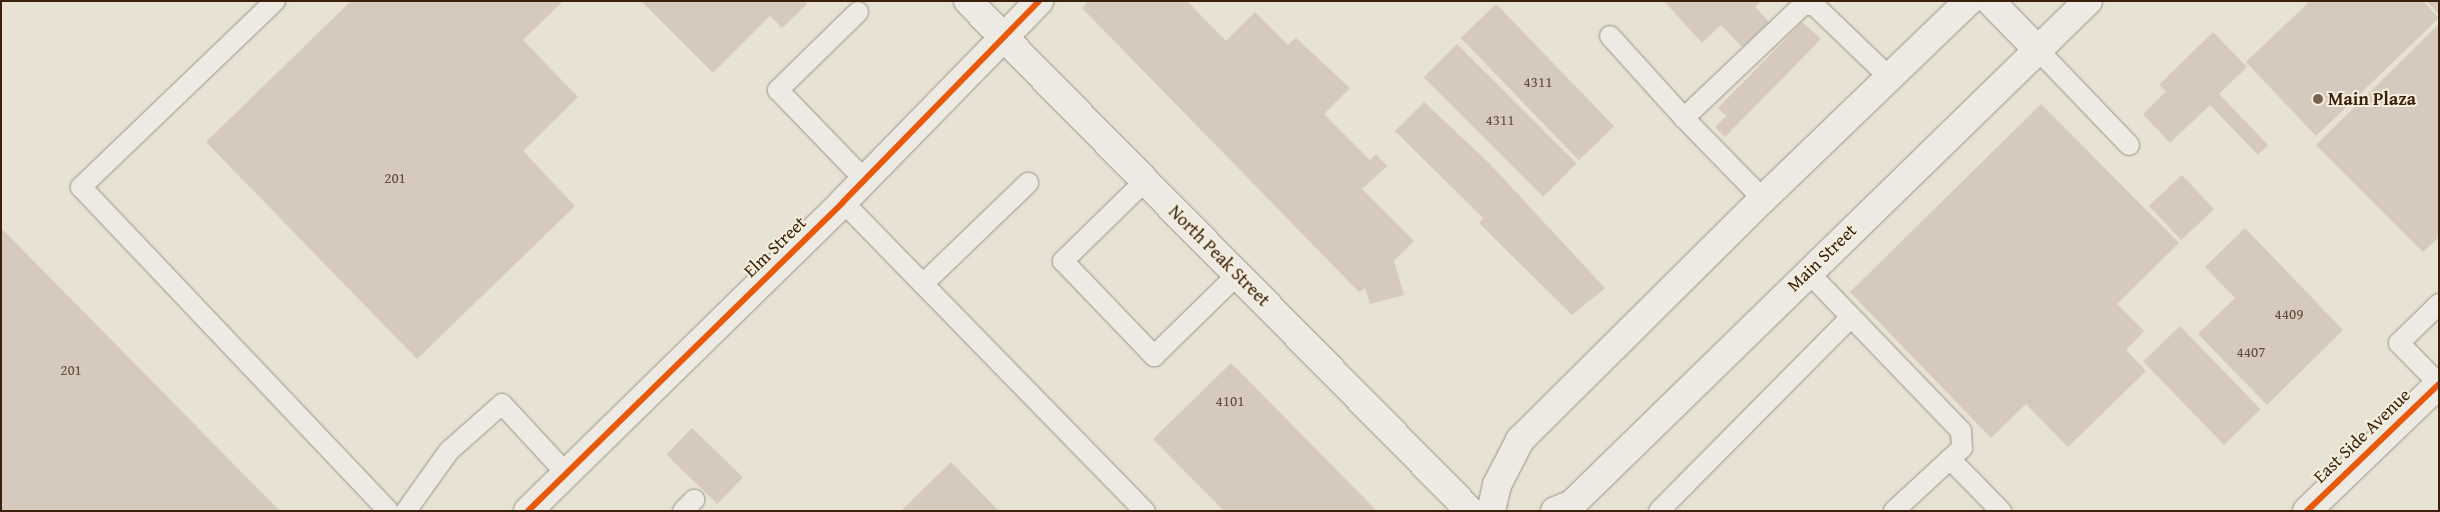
<!DOCTYPE html>
<html>
<head>
<meta charset="utf-8">
<style>
	body { margin:0 }
	#map { position:relative; width:2440px; height:512px; overflow:hidden; background:#e7e2d3; font-family:"Gentium Book Plus",serif }
	div>[style] { position:absolute }
	.building>* { inset:0; background:#d6c9bd; transform-origin:0 0 }
	.roads { filter:drop-shadow(0 0 1px #999388) drop-shadow(0 0 1px #999388) }
	.service>* { height:20px; margin:-10px; padding:0 10px; transform-origin:10px; border-radius:10px; background:#eceae2 }
	.minor>* { height:28px; margin:-14px; padding:0 14px; transform-origin:14px; border-radius:14px; background:#eceae2 }
	.secondary>* { height:28px; margin:-14px; padding:0 14px; transform-origin:14px; border-radius:14px; background:#eceae2 }
	.cycleway>* { height:6px; margin:-3px; padding:0 3px; transform-origin:3px; border-radius:3px; background:#e8590c }
	.dots>* { width:14px; height:14px; translate:-50% -50%; box-sizing:border-box; border:2px solid #f5efdd; border-radius:50% }
	span { translate:-50% -50%; white-space:nowrap; text-align:center; line-height:1.15; -webkit-text-stroke:4px #f5efdd; paint-order:stroke }
	.number-label { font-size:15px; color:#624c39 }
	.number-label span { -webkit-text-stroke-width:0 }
	.poi-label { font-size:18px; color:#3b210c; font-weight:700 }
	.left { translate:0 -50%; text-align:left }
	.street-label { font-size:18px; color:#3b210c }
	.frame { position:absolute; inset:0; border:2px solid #3b210c; pointer-events:none }
</style>
</head>
<body>
<div id="map">
	<div class="building">
		<i style="clip-path:polygon(351px 1px,563px 1px,523px 40px,578px 97px,523px 151px,575px 206px,417px 359px,206px 142px)"></i>
		<i style="clip-path:polygon(641px 1px,804px 1px,807px 4px,782px 28px,770px 16px,713px 73px)"></i>
		<i style="clip-path:polygon(1088px 1px,1187px 1px,1226px 41px,1255px 12px,1288px 45px,1296px 38px,1350px 88px,1324px 114px,1370px 160px,1376px 154px,1387px 166px,1362px 189px,1414px 241px,1394px 261px,1404px 295px,1370px 304px,1365px 288px,1359px 292px,1082px 8px)"></i>
		<i style="clip-path:polygon(1664px 1px,1761px 1px,1755px 7px,1769px 22px,1742px 47px,1721px 25px,1702px 43px)"></i>
		<i style="clip-path:polygon(2310px 1px,2423px 1px,2439px 18px,2316px 136px,2246px 62px)"></i>
		<i style="clip-path:polygon(2426px 1px,2439px 1px,2439px 14px)"></i>
		<i style="left:1496px;top:4px;width:170px;height:49px;rotate:46deg"></i>
		<i style="clip-path:polygon(1802px 22px,1821px 39px,1725px 137px,1715px 127px,1726px 116px,1718px 108px)"></i>
		<i style="clip-path:polygon(2439px 24px,2439px 237px,2423px 252px,2316px 145px)"></i>
		<i style="clip-path:polygon(2213px 32px,2247px 67px,2219px 94px,2268px 145px,2258px 155px,2210px 105px,2170px 143px,2143px 114px,2166px 91px,2159px 85px)"></i>
		<i style="left:1457px;top:44px;width:169px;height:47px;rotate:45deg"></i>
		<i style="clip-path:polygon(1424px 102px,1489px 163px,1605px 288px,1572px 315px,1479px 223px,1483px 218px,1395px 131px)"></i>
		<i style="clip-path:polygon(2041px 104px,2179px 243px,2117px 304px,2144px 331px,2126px 350px,2146px 371px,2068px 447px,2026px 404px,1991px 438px,1850px 292px)"></i>
		<i style="left:2182px;top:175px;width:47px;height:45px;rotate:47deg"></i>
		<i style="clip-path:polygon(1px 228px,280px 511px,1px 511px)"></i>
		<i style="clip-path:polygon(2245px 228px,2343px 330px,2267px 405px,2198px 334px,2235px 298px,2205px 267px)"></i>
		<i style="left:2180px;top:326px;width:116px;height:51px;rotate:46deg"></i>
		<i style="clip-path:polygon(1231px 363px,1377px 511px,1224px 511px,1153px 439px)"></i>
		<i style="left:692px;top:428px;width:71px;height:37px;rotate:44deg"></i>
		<i style="clip-path:polygon(951px 462px,999px 511px,901px 511px)"></i>
	</div>
	<div class="roads">
		<div class="service">
			<i style="left:275px;top:1px;width:269px;rotate:136.2deg"></i>
			<i style="left:81px;top:187px;width:447px;rotate:46.5deg"></i>
			<i style="left:858px;top:12px;width:112px;rotate:135.7deg"></i>
			<i style="left:778px;top:90px;width:124px;rotate:46deg"></i>
			<i style="left:1610px;top:36px;width:110px;rotate:47.9deg"></i>
			<i style="left:2037px;top:49px;width:133px;rotate:46.2deg"></i>
			<i style="left:1145px;top:181px;width:115px;rotate:135.7deg"></i>
			<i style="left:1063px;top:261px;width:132px;rotate:46.2deg"></i>
			<i style="left:1154px;top:356px;width:116px;rotate:-44.3deg"></i>
			<i style="left:1763px;top:199px;width:113px;rotate:-134.3deg"></i>
			<i style="left:1684px;top:118px;width:164px;rotate:-43.5deg"></i>
			<i style="left:1803px;top:5px;width:11px"></i>
			<i style="left:1814px;top:5px;width:105px;rotate:43.8deg"></i>
			<i style="left:843px;top:202px;width:432px;rotate:45.7deg"></i>
			<i style="left:1808px;top:272px;width:221px;rotate:46.1deg"></i>
			<i style="left:1961px;top:431px;width:17px;rotate:87deg"></i>
			<i style="left:1962px;top:448px;width:93px;rotate:137.2deg"></i>
			<i style="left:923px;top:284px;width:146px;rotate:-43.9deg"></i>
			<i style="left:2439px;top:304px;width:56px;rotate:135.7deg"></i>
			<i style="left:2399px;top:343px;width:57px;rotate:45.7deg"></i>
			<i style="left:1950px;top:459px;width:73px;rotate:45.6deg"></i>
			<i style="left:406px;top:511px;width:74px;rotate:-54.4deg"></i>
			<i style="left:449px;top:451px;width:71px;rotate:-41.6deg"></i>
			<i style="left:502px;top:404px;width:94px;rotate:47.2deg"></i>
			<i style="left:683px;top:511px;width:16px;rotate:-45deg"></i>
			<i style="left:1659px;top:511px;width:273px;rotate:-45.3deg"></i>
		</div>
		<div class="minor">
			<i style="left:528px;top:511px;width:441px;rotate:-44.4deg"></i>
			<i style="left:843px;top:202px;width:281px;rotate:-45.7deg"></i>
			<i style="left:2307px;top:511px;width:183px;rotate:-43.9deg"></i>
		</div>
		<div class="secondary">
			<i style="left:968px;top:1px;width:716px;rotate:45.45deg"></i>
			<i style="left:1990px;top:1px;width:67px;rotate:45.6deg"></i>
			<i style="left:1491px;top:511px;width:27px;rotate:-77deg"></i>
			<i style="left:1497px;top:485px;width:51px;rotate:-62.9deg"></i>
			<i style="left:1520px;top:440px;width:342px;rotate:-44.8deg"></i>
			<i style="left:1763px;top:199px;width:286px;rotate:-43.9deg"></i>
			<i style="left:1555px;top:511px;width:17px;rotate:-21deg"></i>
			<i style="left:1571px;top:505px;width:722px;rotate:-44.27deg"></i>
		</div>
	</div>
	<div class="cycleway">
		<i style="left:528px;top:511px;width:441px;rotate:-44.4deg"></i>
		<i style="left:843px;top:202px;width:281px;rotate:-45.7deg"></i>
		<i style="left:2307px;top:511px;width:183px;rotate:-43.9deg"></i>
	</div>
	<div class="dots">
		<i style="left:2318px;top:99px;background:#776552"></i>
	</div>
	<div class="number-label">
		<span style="left:1538px;top:82px">4311</span>
		<span style="left:1500px;top:120px">4311</span>
		<span style="left:395px;top:178px">201</span>
		<span style="left:2289px;top:314px">4409</span>
		<span style="left:2251px;top:352px">4407</span>
		<span style="left:71px;top:370px">201</span>
		<span style="left:1230px;top:401px">4101</span>
	</div>
	<div class="poi-label">
		<span class="left" style="left:2328px;top:99px">Main Plaza</span>
	</div>
	<div class="street-label">
		<span style="left:775px;top:247px;rotate:-44deg">Elm Street</span>
		<span style="left:1219px;top:256px;rotate:45deg">North Peak Street</span>
		<span style="left:1822px;top:258px;rotate:-44deg">Main Street</span>
		<span style="left:2362px;top:436px;rotate:-44deg">East Side Avenue</span>
	</div>
	<div class="frame"></div>
</div>
</body>
</html>
